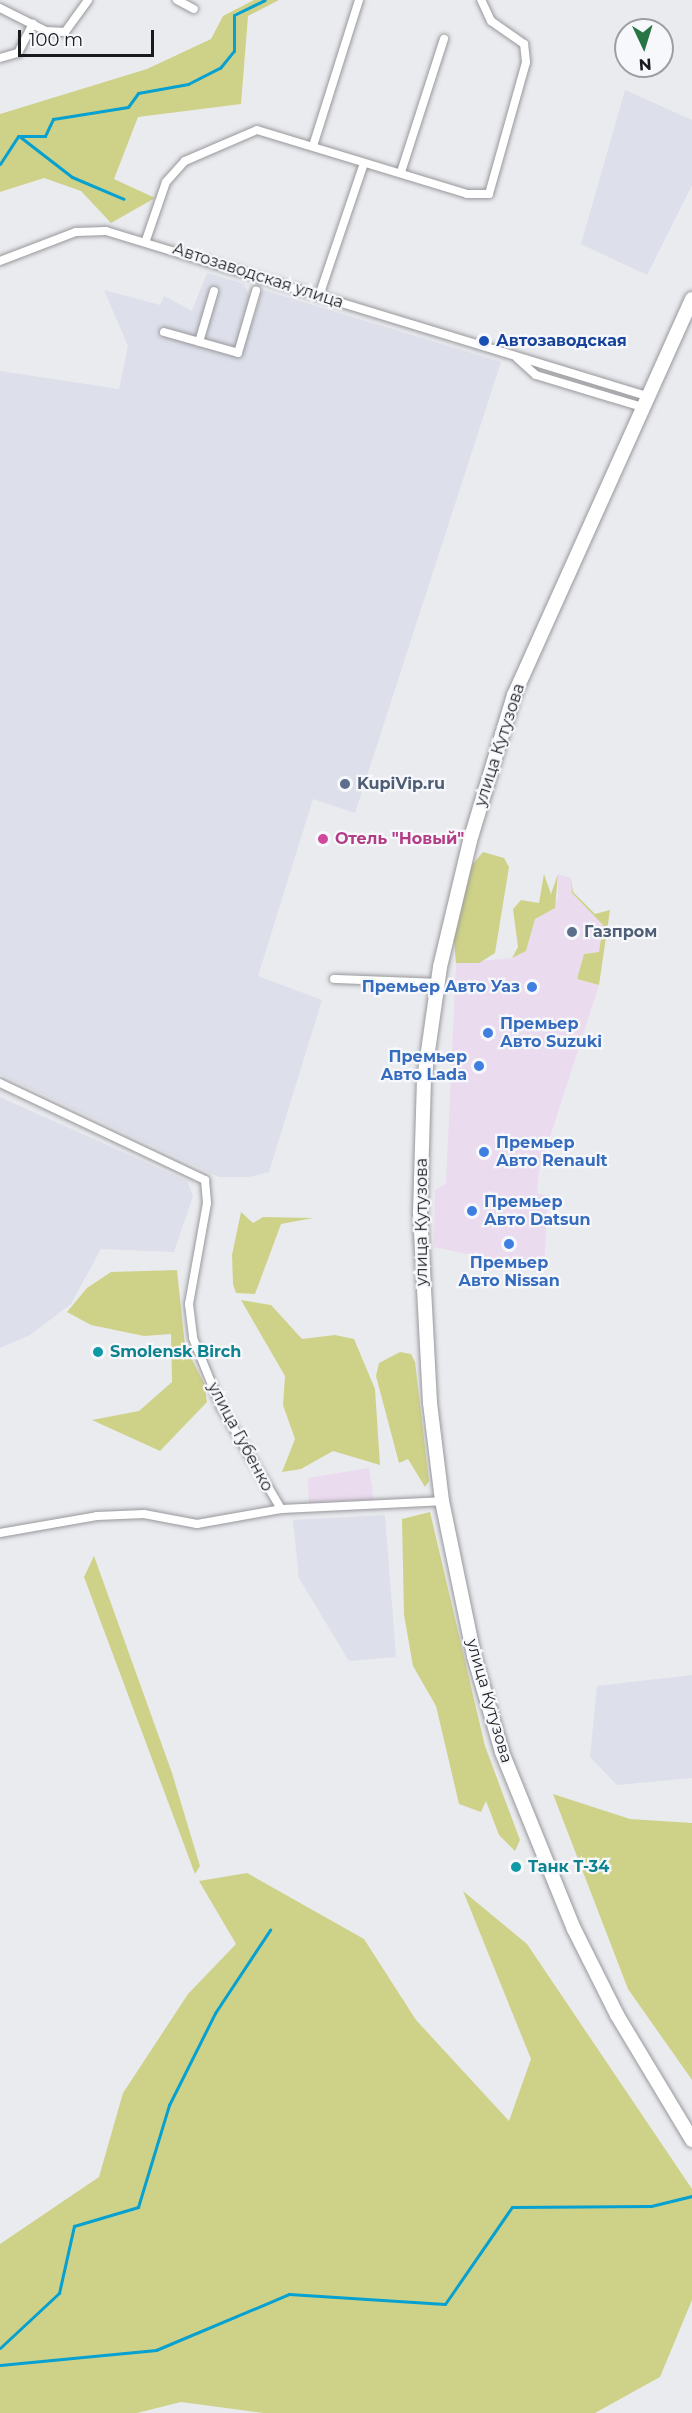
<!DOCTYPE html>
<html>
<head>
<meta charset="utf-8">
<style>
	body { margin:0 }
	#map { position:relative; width:692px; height:2413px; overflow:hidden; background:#eaebef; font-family:Montserrat,sans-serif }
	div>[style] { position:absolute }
	.commercial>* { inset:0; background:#eadbee }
	.built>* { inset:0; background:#dddfea }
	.green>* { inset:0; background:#ced288 }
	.stream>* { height:3px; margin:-1.5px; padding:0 1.5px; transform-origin:1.5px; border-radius:1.5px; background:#06a0d1 }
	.roads { filter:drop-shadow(0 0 2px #98989c) drop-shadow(0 0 2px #98989c) }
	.street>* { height:8px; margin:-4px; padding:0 4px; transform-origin:4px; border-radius:4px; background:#fff }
	.primary>* { height:14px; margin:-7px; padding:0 7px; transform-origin:7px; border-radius:7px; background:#fff }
	.dots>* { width:16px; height:16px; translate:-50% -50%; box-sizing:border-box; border:3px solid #f7f8fc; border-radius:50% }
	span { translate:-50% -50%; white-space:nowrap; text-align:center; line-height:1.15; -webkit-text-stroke:4.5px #f7f8fc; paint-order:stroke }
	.street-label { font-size:16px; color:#191a1b }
	.transit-label { font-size:16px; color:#164399; font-weight:700 }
	.left { translate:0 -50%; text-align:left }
	.service-label { font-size:16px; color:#4e5e75; font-weight:700 }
	.hotel-label { font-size:16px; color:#b23c85; font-weight:700 }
	.shop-label { font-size:16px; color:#366cbe; font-weight:700 }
	.right { translate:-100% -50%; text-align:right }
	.culture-label { font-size:16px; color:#0d838f; font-weight:700 }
	.north { position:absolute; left:614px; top:18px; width:60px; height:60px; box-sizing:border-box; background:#f7f8fc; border:2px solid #9e9fa2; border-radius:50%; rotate:176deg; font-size:16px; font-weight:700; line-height:24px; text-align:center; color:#191a1b }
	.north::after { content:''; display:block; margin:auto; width:21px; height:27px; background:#277545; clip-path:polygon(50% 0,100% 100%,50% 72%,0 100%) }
	.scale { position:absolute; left:18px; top:30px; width:136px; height:27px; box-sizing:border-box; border:3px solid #191a1b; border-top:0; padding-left:8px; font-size:18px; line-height:21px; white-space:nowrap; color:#191a1b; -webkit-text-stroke:4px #f7f8fc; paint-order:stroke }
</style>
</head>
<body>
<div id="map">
	<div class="commercial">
		<i style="clip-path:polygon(558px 874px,571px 878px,572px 893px,603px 925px,599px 952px,584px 954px,577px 979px,599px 985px,539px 1171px,537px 1193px,548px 1196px,544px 1270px,434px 1247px,435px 1190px,446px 1184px,456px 963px,512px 958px,526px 951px,535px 919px,551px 910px,558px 898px)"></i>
		<i style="clip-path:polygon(369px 1468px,374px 1501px,309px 1505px,308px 1478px)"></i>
	</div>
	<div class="built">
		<i style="clip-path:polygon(625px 90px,692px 120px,692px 185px,647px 275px,581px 244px)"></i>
		<i style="clip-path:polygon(207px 273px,244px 284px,250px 298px,243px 322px,251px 325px,263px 290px,501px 362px,355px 813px,313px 799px,258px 976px,322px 1000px,269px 1172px,249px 1177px,219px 1177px,0 1074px,0 371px,119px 389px,128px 346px,104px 290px,160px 305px,164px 296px,192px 311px)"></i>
		<i style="clip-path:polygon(0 1097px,187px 1181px,193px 1196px,174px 1252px,101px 1249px,71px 1304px,30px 1335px,0 1348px)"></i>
		<i style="clip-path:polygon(385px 1515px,396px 1657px,349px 1661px,299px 1578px,293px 1520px)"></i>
		<i style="clip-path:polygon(692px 1675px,692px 1778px,617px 1785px,590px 1757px,597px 1686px)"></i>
	</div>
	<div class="green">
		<i style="clip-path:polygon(254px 0,279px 0,248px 16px,241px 104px,138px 117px,114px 179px,155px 198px,111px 223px,81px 191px,44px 178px,0 192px,0 114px,147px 69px,211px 39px,223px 16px)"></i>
		<i style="clip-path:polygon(483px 852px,504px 858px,509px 867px,495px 953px,479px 963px,456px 963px,454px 940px,472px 865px)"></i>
		<i style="clip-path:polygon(544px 874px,551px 894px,558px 874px,555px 908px,535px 919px,526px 951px,512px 958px,518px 947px,513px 909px,521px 900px,539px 903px)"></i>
		<i style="clip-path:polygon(571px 879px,573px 892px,595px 914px,610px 910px,599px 985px,577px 979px,584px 954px,599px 952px,603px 925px,572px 893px)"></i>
		<i style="clip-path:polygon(241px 1212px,253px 1223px,263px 1217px,313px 1218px,281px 1224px,255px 1294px,236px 1293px,233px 1284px,232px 1255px)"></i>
		<i style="clip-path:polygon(177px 1270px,185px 1346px,204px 1383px,207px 1402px,160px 1451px,92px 1420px,139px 1411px,172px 1382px,171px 1334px,144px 1336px,91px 1325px,67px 1312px,87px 1288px,111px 1272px)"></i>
		<i style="clip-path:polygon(241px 1300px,271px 1305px,302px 1339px,335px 1335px,354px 1339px,375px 1389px,380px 1465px,333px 1451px,301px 1469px,282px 1472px,295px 1439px,283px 1405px,285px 1376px)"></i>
		<i style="clip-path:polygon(400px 1352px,411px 1354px,415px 1362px,429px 1481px,425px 1487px,408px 1459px,399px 1463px,376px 1376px,379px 1363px)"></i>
		<i style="clip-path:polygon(430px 1512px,485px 1746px,520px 1840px,515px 1851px,499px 1835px,486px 1801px,481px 1812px,459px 1804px,436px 1706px,413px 1666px,404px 1615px,402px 1519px)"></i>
		<i style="clip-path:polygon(94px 1556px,172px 1773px,200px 1866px,195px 1874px,84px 1577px)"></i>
		<i style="clip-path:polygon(553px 1794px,630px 1819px,692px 1823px,692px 2080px,628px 1989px)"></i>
		<i style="clip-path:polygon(247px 1873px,364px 1939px,416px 2020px,509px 2121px,531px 2059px,463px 1891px,527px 1944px,692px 2189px,692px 2300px,660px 2377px,595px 2413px,264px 2413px,181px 2402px,137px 2413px,0 2413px,0 2244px,99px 2177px,123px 2093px,188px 1994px,236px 1944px,199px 1881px)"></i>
	</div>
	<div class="stream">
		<i style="left:19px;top:136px;width:67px;rotate:37.7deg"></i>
		<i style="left:72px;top:177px;width:56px;rotate:22.9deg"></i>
		<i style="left:0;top:164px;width:33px;rotate:-57deg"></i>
		<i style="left:18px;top:136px;width:27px"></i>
		<i style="left:45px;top:136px;width:19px;rotate:-65deg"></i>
		<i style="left:53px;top:119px;width:76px;rotate:-9.1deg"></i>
		<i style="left:128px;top:107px;width:17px;rotate:-54deg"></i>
		<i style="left:138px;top:93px;width:51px;rotate:-10.2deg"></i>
		<i style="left:188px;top:84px;width:36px;rotate:-27deg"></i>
		<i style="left:220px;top:68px;width:22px;rotate:-51deg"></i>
		<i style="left:234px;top:51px;width:36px;rotate:-90deg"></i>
		<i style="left:234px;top:15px;width:34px;rotate:-26deg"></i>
		<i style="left:0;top:2348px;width:81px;rotate:-43deg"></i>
		<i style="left:59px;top:2293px;width:69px;rotate:-77.4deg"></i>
		<i style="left:74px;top:2226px;width:67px;rotate:-16.5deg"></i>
		<i style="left:138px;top:2207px;width:107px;rotate:-73.1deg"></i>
		<i style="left:169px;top:2105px;width:103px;rotate:-63.4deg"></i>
		<i style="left:215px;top:2013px;width:100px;rotate:-56.5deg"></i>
		<i style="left:0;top:2365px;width:157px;rotate:-5.5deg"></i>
		<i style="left:156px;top:2350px;width:144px;rotate:-22.8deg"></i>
		<i style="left:289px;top:2294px;width:156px;rotate:3.7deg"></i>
		<i style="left:445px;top:2304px;width:118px;rotate:-55.4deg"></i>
		<i style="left:512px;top:2207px;width:139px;rotate:-0.4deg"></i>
		<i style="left:651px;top:2206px;width:42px;rotate:-13.7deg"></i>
	</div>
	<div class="roads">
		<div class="street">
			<i style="left:177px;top:0;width:19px;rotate:28deg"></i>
			<i style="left:0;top:8px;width:51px;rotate:26.6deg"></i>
			<i style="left:46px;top:31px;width:19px;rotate:3deg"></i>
			<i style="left:65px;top:32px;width:39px;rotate:-54deg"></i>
			<i style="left:0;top:58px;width:19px;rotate:-16deg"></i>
			<i style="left:18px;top:53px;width:33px;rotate:-63deg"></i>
			<i style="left:313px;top:146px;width:153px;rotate:-72.5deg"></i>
			<i style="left:401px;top:172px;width:140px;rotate:-72.1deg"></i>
			<i style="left:146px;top:240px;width:61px;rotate:-71deg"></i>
			<i style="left:166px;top:182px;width:28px;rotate:-48deg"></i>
			<i style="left:185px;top:161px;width:78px;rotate:-23.3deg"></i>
			<i style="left:257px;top:130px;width:220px;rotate:16.9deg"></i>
			<i style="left:467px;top:194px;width:22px"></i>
			<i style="left:489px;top:194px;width:137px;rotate:-74.3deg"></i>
			<i style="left:526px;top:62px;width:18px;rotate:-96deg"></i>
			<i style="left:524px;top:44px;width:40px;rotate:-145.1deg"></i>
			<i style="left:491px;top:21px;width:23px;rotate:-115deg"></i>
			<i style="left:0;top:261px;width:81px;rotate:-20.9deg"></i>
			<i style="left:76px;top:232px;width:30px;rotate:-2deg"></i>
			<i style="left:106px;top:231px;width:569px;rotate:16.97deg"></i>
			<i style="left:319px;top:296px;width:140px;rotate:-71.3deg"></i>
			<i style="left:164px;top:332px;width:77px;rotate:15.8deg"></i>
			<i style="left:238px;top:353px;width:65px;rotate:-73.8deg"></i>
			<i style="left:199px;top:342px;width:53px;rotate:-73.6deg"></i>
			<i style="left:517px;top:358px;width:25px;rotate:42deg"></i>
			<i style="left:536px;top:375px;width:114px;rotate:16.8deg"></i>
			<i style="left:334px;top:979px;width:103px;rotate:2.2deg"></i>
			<i style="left:0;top:1083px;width:227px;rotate:25.3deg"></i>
			<i style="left:205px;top:1180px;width:23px;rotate:85deg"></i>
			<i style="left:207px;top:1203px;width:103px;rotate:100.1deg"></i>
			<i style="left:189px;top:1304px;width:34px;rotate:83deg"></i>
			<i style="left:193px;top:1338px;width:74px;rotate:67.9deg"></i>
			<i style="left:221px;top:1407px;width:118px;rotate:59.5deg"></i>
			<i style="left:281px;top:1509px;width:161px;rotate:-2.8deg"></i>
			<i style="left:0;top:1533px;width:98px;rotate:-9.9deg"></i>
			<i style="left:97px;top:1516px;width:47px;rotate:-2.4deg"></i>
			<i style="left:144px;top:1514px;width:54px;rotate:10.7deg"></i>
			<i style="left:197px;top:1524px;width:85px;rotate:-10.1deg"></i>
		</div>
		<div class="primary">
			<i style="left:692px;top:299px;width:434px;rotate:114.2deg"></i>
			<i style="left:514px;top:695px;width:152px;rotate:106.8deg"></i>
			<i style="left:470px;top:841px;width:130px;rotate:103.4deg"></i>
			<i style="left:440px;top:967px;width:113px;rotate:98.1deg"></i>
			<i style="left:424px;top:1079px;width:133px;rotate:91.7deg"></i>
			<i style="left:420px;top:1212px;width:191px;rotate:87deg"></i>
			<i style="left:430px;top:1403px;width:99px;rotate:83deg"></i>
			<i style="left:442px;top:1501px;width:158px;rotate:78.3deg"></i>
			<i style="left:474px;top:1656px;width:100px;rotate:73.7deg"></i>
			<i style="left:502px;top:1752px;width:191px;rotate:67.9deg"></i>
			<i style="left:574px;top:1929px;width:96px;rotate:63.4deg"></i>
			<i style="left:617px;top:2015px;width:146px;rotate:59deg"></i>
		</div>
	</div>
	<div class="dots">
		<i style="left:484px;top:341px;background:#1a4fb4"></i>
		<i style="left:345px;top:784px;background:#5c6f8a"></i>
		<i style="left:323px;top:839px;background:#d1479c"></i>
		<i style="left:572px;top:932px;background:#5c6f8a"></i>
		<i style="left:532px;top:987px;background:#3f7fe0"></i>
		<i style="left:488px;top:1033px;background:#3f7fe0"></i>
		<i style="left:479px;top:1066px;background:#3f7fe0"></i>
		<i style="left:484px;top:1152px;background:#3f7fe0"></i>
		<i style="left:472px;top:1211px;background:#3f7fe0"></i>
		<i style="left:509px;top:1244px;background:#3f7fe0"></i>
		<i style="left:98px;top:1352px;background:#0f9aa8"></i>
		<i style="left:516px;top:1867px;background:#0f9aa8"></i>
	</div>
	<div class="street-label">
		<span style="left:258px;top:276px;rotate:18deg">Автозаводская улица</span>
		<span style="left:500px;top:745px;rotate:-72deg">улица Кутузова</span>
		<span style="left:422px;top:1222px;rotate:-90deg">улица Кутузова</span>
		<span style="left:240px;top:1437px;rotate:62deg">улица Губенко</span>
		<span style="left:489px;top:1701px;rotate:74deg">улица Кутузова</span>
	</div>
	<div class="transit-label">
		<span class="left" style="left:496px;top:341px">Автозаводская</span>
	</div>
	<div class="service-label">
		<span class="left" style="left:357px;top:784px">KupiVip.ru</span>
		<span class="left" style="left:584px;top:932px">Газпром</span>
	</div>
	<div class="hotel-label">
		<span class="left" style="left:335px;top:839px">Отель "Новый"</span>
	</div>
	<div class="shop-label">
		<span class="right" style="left:520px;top:987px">Премьер Авто Уаз</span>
		<span class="left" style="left:500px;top:1033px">Премьер<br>Авто Suzuki</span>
		<span class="right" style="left:467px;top:1066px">Премьер<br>Авто Lada</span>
		<span class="left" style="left:496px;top:1152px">Премьер<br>Авто Renault</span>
		<span class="left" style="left:484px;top:1211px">Премьер<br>Авто Datsun</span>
		<span style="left:509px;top:1272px">Премьер<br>Авто Nissan</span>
	</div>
	<div class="culture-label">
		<span class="left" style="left:110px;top:1352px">Smolensk Birch</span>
		<span class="left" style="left:528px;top:1867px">Танк Т-34</span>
	</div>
	<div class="north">N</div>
	<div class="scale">100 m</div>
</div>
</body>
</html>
